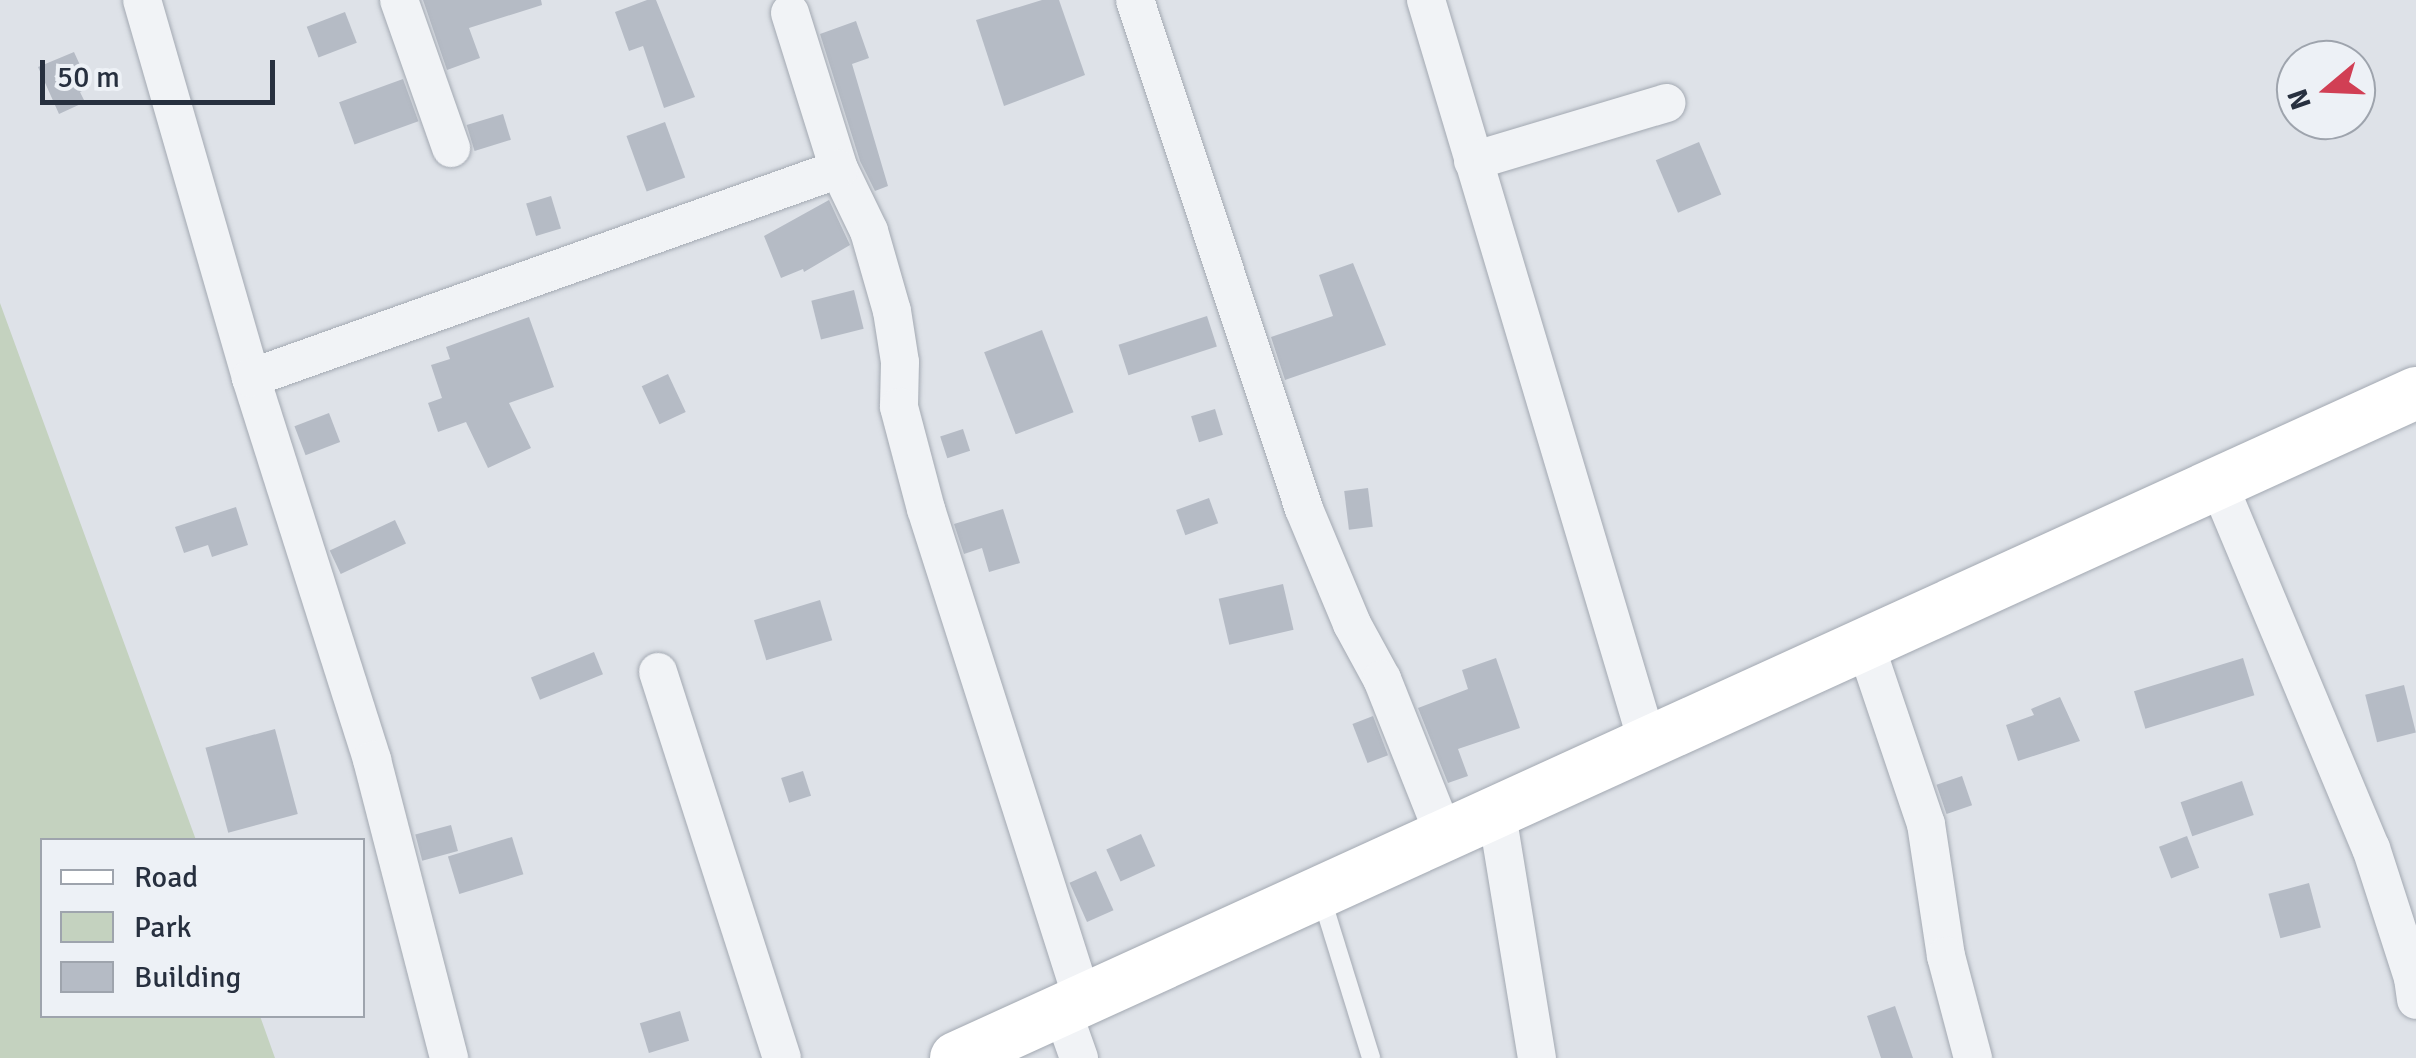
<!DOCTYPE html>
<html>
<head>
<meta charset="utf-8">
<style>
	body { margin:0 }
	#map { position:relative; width:2416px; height:1058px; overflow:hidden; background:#dee2e8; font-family:Signika,sans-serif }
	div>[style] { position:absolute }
	.green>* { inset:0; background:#c4d2bf }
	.building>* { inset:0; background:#b5bbc5; transform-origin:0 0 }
	.roads { filter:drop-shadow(0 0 2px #a3a9b2) drop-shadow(0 0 2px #a3a9b2) }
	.lane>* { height:18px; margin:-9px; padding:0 9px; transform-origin:9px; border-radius:9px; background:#f1f3f6 }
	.street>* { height:38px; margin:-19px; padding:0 19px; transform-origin:19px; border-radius:19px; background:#f1f3f6 }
	.secondary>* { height:52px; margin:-26px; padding:0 26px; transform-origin:26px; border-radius:26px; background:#fff }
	span { translate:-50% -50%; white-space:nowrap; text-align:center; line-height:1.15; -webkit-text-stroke:8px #edf1f6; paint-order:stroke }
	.legend { position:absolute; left:40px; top:838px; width:325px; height:180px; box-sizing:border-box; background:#edf1f6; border:2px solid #9ea4ad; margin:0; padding:12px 18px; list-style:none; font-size:30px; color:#27303f }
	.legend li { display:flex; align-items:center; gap:20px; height:50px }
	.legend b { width:50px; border:2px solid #9ea4ad }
	.north { position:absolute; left:2276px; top:40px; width:100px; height:100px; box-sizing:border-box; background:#edf1f6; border:2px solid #9ea4ad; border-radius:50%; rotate:251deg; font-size:28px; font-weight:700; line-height:40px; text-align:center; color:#27303f }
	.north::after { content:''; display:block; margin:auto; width:35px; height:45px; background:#d13f54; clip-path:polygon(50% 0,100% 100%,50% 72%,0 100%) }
	.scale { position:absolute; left:40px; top:60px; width:235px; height:45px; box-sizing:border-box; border:5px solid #27303f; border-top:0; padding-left:12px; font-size:30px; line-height:35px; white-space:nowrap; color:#27303f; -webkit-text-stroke:8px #edf1f6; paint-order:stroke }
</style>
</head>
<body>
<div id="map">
	<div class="green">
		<i style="clip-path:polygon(0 303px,196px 840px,42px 840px,42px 1016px,260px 1016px,275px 1058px,0 1058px)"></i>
	</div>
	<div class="building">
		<i style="clip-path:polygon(423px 0,541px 0,542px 5px,469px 28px,480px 58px,447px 70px)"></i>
		<i style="clip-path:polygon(647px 0,656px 0,695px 97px,664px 108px,643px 46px,629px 51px,615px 12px)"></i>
		<i style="clip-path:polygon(1042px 0,1059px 0,1085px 75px,1004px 106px,976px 20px)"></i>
		<i style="left:345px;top:12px;width:33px;height:41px;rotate:69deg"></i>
		<i style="clip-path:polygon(856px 21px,869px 58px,852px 64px,888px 186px,875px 191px,860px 161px,820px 34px)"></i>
		<i style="clip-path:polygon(74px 52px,90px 87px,80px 92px,85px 102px,59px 114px,38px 67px)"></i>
		<i style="left:403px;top:79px;width:45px;height:68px;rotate:70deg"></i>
		<i style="left:503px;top:114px;width:27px;height:38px;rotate:73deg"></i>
		<i style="left:665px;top:122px;width:59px;height:41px;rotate:70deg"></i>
		<i style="left:1699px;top:142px;width:57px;height:47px;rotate:67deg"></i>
		<i style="left:551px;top:196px;width:34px;height:26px;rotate:73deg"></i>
		<i style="clip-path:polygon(829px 200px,850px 245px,804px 272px,803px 269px,781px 278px,764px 236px)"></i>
		<i style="clip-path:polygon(1353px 263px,1386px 345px,1285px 380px,1271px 337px,1333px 316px,1319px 275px)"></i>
		<i style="left:854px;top:290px;width:40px;height:44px;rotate:76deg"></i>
		<i style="left:1207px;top:316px;width:32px;height:93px;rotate:72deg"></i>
		<i style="clip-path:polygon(529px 317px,554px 387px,509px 403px,531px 448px,488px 468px,466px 422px,438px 432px,428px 403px,442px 398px,431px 365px,450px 359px,446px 347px)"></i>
		<i style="left:1042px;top:330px;width:88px;height:62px;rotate:69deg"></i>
		<i style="left:668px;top:374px;width:42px;height:29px;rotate:65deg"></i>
		<i style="left:1215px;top:409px;width:27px;height:25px;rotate:73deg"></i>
		<i style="left:329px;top:413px;width:31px;height:37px;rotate:69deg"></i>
		<i style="left:963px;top:429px;width:23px;height:24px;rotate:72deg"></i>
		<i style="left:1368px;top:488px;width:39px;height:24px;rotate:83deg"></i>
		<i style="left:1209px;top:498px;width:27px;height:35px;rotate:70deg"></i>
		<i style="clip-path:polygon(236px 507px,248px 545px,212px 557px,208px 545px,184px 553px,175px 527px)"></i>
		<i style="clip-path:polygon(1003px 509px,1020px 563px,989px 572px,982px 548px,964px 554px,954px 524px)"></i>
		<i style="left:395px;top:520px;width:26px;height:72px;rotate:65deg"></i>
		<i style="left:1283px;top:584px;width:47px;height:66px;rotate:77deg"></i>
		<i style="left:820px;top:600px;width:42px;height:69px;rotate:73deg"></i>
		<i style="left:594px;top:652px;width:24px;height:68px;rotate:68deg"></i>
		<i style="clip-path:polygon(1496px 658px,1520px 728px,1458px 749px,1468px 776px,1448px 783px,1418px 708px,1468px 689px,1462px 670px)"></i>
		<i style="left:2243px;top:658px;width:39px;height:114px;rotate:73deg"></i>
		<i style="left:2404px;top:685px;width:49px;height:40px;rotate:76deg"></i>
		<i style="clip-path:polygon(2060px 697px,2080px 741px,2018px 761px,2006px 725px,2034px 715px,2031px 709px)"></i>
		<i style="left:1373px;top:716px;width:42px;height:22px;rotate:69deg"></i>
		<i style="left:275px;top:729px;width:88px;height:72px;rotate:75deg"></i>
		<i style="left:803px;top:771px;width:26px;height:23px;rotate:72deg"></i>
		<i style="left:1962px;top:776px;width:31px;height:27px;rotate:71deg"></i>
		<i style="left:2242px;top:781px;width:36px;height:65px;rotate:71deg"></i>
		<i style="left:451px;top:825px;width:27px;height:37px;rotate:75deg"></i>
		<i style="left:1141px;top:834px;width:35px;height:38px;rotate:66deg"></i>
		<i style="left:2187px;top:836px;width:34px;height:30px;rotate:69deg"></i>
		<i style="left:512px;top:837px;width:39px;height:67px;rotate:73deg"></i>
		<i style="left:1096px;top:871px;width:43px;height:29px;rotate:66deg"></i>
		<i style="left:2309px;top:883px;width:46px;height:42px;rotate:75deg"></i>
		<i style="clip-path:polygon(1895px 1006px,1913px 1058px,1881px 1058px,1867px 1016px)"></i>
		<i style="left:680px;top:1011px;width:31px;height:42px;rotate:73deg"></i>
	</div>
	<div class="roads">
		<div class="lane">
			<i style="left:1321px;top:896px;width:170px;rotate:72.8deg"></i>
		</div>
		<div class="street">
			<i style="left:142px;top:0;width:393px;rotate:73.9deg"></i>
			<i style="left:251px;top:378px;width:401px;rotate:72.4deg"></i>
			<i style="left:372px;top:760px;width:308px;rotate:75.5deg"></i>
			<i style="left:399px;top:0;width:157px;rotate:70.6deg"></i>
			<i style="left:1135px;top:0;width:536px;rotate:71.63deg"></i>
			<i style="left:1304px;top:509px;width:125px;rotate:67.3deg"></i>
			<i style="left:1352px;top:624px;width:63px;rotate:61.4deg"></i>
			<i style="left:1382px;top:679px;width:170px;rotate:68.3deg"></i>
			<i style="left:1426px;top:0;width:773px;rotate:73.39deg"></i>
			<i style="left:790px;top:13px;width:164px;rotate:72.6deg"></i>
			<i style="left:839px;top:169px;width:69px;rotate:64.2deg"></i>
			<i style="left:869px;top:231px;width:83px;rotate:74deg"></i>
			<i style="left:892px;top:311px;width:52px;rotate:81.1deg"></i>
			<i style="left:900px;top:362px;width:45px;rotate:91.3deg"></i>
			<i style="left:899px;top:407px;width:106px;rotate:75.2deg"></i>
			<i style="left:926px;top:509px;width:516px;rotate:72.3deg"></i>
			<i style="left:1473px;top:161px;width:202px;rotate:-16.7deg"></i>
			<i style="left:251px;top:378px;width:624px;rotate:-19.57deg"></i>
			<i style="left:2218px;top:483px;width:396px;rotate:67.3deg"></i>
			<i style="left:2371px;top:848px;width:137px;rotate:72.1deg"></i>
			<i style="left:2413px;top:978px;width:22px;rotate:82deg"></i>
			<i style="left:1865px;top:644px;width:190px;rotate:71.3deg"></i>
			<i style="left:1926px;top:824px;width:134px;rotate:81.4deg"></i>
			<i style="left:1946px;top:956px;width:106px;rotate:75.2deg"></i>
			<i style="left:658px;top:672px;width:405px;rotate:72.2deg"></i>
			<i style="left:1497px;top:814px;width:247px;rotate:80.7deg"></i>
			<i style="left:1062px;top:1010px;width:51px;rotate:70.5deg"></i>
		</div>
		<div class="secondary">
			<i style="left:956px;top:1058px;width:1604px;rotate:-24.49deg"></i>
		</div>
	</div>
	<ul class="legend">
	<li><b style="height:12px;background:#fff"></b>Road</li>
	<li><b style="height:28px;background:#c4d2bf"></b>Park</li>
	<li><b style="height:28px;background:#b5bbc5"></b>Building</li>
	</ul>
	<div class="north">N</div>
	<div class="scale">50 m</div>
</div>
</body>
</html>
